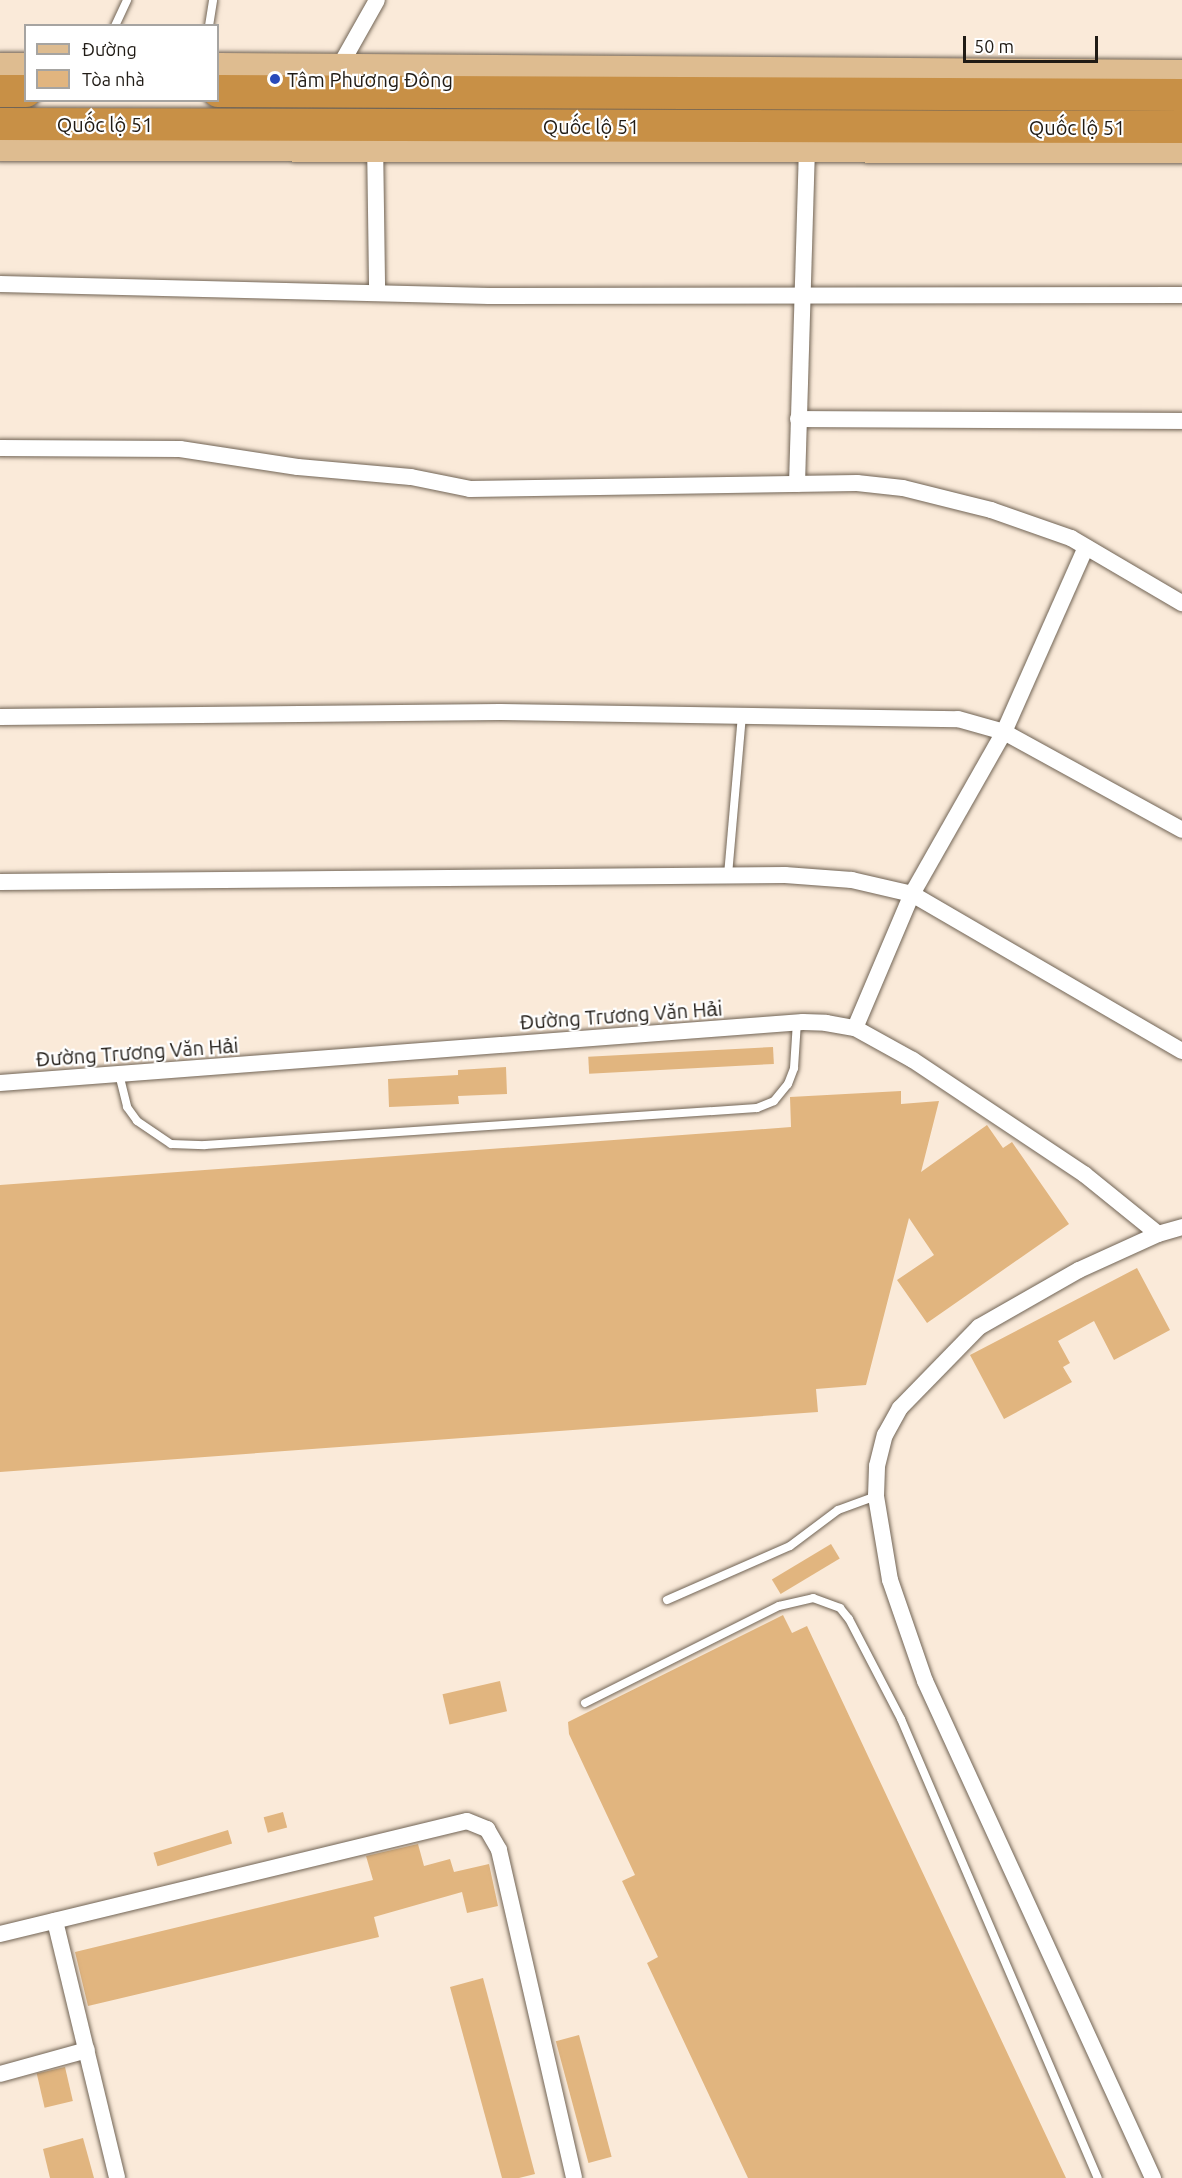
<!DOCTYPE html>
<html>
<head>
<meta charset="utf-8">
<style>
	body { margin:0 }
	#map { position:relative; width:1182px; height:2178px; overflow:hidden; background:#faead9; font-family:Ubuntu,sans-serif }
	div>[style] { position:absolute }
	.building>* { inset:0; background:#e1b57f; transform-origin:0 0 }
	.roads { filter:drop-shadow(0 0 2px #716455) drop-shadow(0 0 2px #716455) }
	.lane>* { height:8px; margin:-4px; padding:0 4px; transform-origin:4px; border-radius:4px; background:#fff }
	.street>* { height:16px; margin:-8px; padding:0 8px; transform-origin:8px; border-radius:8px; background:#fff }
	.primary>* { height:27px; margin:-13.5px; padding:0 13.5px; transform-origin:13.5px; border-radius:13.5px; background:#debc90 }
	.highway>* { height:32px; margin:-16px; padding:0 16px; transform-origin:16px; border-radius:16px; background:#c89046 }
	.dots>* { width:16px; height:16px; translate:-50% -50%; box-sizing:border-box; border:3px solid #fff; border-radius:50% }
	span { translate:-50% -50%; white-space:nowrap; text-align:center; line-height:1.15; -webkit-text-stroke:4.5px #fff; paint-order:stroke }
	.poi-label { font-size:20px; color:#201b15 }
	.left { translate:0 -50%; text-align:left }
	.street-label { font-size:20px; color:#201b15 }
	.legend { position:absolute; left:24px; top:24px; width:195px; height:78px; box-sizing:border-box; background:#fff; border:2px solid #a6a4a1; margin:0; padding:8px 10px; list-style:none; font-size:18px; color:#201b15 }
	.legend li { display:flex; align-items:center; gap:12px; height:30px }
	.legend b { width:30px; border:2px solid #a6a4a1 }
	.scale { position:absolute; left:963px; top:36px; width:135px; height:27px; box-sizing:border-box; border:3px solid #201b15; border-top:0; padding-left:8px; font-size:18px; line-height:21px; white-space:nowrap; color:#201b15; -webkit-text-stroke:4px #fff; paint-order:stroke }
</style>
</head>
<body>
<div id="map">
	<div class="building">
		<i style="left:773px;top:1047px;width:17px;height:185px;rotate:87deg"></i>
		<i style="clip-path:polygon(506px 1067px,507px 1094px,458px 1096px,459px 1104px,389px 1107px,388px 1079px,458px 1075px,458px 1070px)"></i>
		<i style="clip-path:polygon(901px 1091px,901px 1104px,939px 1101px,921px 1172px,987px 1125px,1003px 1148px,1012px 1142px,1069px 1224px,927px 1323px,897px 1280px,934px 1255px,909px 1218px,866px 1385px,816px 1389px,818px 1412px,0 1472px,0 1185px,791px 1127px,790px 1097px)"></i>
		<i style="clip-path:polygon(1137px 1268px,1170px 1330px,1114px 1360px,1094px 1321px,1058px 1341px,1070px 1363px,1063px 1367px,1072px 1382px,1004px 1419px,970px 1355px)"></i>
		<i style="left:831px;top:1544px;width:17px;height:69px;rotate:59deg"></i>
		<i style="clip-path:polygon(783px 1615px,792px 1633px,807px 1626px,1066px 2178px,748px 2178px,647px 1963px,658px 1957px,622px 1881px,635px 1875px,569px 1734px,568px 1722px)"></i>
		<i style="left:500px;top:1681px;width:31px;height:59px;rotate:77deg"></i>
		<i style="left:283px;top:1812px;width:16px;height:20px;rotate:75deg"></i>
		<i style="left:228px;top:1830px;width:14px;height:78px;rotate:73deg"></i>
		<i style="clip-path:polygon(418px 1844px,424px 1866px,450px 1859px,454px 1872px,489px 1864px,498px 1906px,467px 1913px,462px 1892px,374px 1917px,379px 1937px,88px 2006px,75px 1952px,373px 1880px,366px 1856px)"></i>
		<i style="clip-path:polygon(483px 1978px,535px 2174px,519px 2178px,502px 2178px,450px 1987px)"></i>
		<i style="left:579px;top:2035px;width:126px;height:24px;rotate:75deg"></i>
		<i style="left:65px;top:2067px;width:35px;height:29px;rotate:77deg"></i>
		<i style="clip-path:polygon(83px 2138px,94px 2178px,50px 2178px,43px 2149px)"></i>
	</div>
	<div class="roads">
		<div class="lane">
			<i style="left:115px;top:26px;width:29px;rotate:-65deg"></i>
			<i style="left:209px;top:26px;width:26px;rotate:-81deg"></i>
			<i style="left:728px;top:875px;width:160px;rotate:-85deg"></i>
			<i style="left:119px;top:1074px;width:34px;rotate:76deg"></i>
			<i style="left:127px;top:1107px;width:17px;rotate:54deg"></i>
			<i style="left:137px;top:1121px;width:41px;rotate:34.1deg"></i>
			<i style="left:171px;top:1144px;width:34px;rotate:2deg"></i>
			<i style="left:205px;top:1145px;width:553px;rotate:-3.83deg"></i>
			<i style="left:757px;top:1108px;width:18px;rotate:-22deg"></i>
			<i style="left:774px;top:1101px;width:22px;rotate:-51deg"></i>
			<i style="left:788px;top:1084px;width:17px;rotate:-69deg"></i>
			<i style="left:794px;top:1068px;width:46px;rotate:-86.3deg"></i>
			<i style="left:667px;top:1600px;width:134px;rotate:-23.7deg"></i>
			<i style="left:790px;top:1546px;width:60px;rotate:-36.9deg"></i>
			<i style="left:838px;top:1510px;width:40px;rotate:-20.2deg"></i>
			<i style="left:585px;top:1703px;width:217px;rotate:-26.6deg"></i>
			<i style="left:779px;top:1606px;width:35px;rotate:-13deg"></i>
			<i style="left:813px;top:1598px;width:29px;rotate:20deg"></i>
			<i style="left:840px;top:1608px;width:14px;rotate:51deg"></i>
			<i style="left:849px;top:1619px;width:113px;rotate:62.5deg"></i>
			<i style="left:901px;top:1719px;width:499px;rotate:66.8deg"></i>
		</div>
		<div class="street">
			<i style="left:340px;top:74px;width:10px;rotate:-84deg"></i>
			<i style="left:341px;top:64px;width:73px;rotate:-60.6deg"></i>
			<i style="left:375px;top:139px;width:152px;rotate:89.2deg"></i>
			<i style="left:0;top:284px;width:489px;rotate:1.4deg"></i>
			<i style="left:489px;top:296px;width:693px;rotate:-0.08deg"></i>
			<i style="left:798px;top:419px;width:384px;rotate:0.3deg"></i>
			<i style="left:0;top:448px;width:180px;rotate:0.3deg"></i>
			<i style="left:180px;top:449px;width:119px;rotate:8.7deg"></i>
			<i style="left:298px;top:467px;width:113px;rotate:5.1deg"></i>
			<i style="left:411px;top:477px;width:60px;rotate:11.5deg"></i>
			<i style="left:470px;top:489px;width:387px;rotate:-0.9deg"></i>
			<i style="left:857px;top:483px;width:46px;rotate:6.2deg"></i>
			<i style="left:903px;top:488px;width:91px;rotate:14deg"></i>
			<i style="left:991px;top:510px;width:85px;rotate:19.3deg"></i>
			<i style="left:1071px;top:538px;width:129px;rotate:30.4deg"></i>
			<i style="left:797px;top:484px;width:344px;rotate:-88.3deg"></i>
			<i style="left:0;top:717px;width:500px;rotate:-0.57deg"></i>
			<i style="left:500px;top:712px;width:458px;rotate:0.9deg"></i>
			<i style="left:958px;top:719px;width:48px;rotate:15.8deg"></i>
			<i style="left:1004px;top:732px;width:203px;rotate:28.8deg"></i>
			<i style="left:0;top:882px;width:785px;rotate:-0.51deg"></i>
			<i style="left:785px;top:875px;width:67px;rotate:4.3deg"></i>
			<i style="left:852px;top:880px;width:62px;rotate:13.1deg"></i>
			<i style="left:912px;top:894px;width:312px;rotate:30.2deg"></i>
			<i style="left:855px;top:1028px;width:146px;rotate:-67deg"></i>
			<i style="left:912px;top:894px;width:186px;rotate:-60.4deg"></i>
			<i style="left:1004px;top:732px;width:202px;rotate:-66.1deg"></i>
			<i style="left:0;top:1083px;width:805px;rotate:-4.34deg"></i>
			<i style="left:803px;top:1022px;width:23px;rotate:2deg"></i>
			<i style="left:826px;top:1023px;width:29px;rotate:10deg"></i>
			<i style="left:855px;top:1028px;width:66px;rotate:28.9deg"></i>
			<i style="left:913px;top:1060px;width:206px;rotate:33.7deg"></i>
			<i style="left:1084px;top:1174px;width:95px;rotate:39deg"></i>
			<i style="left:1158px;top:1234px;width:25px;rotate:-16deg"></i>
			<i style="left:55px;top:1921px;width:264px;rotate:76.4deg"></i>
			<i style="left:0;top:1934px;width:480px;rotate:-13.6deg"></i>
			<i style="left:467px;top:1821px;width:22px;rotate:22deg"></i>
			<i style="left:487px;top:1829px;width:24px;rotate:60deg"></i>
			<i style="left:499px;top:1850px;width:336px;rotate:77.1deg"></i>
			<i style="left:0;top:2074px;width:90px;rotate:-15.4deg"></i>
			<i style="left:1153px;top:2178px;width:547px;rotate:-114.64deg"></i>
			<i style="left:925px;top:1681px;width:107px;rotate:-109.1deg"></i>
			<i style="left:890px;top:1580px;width:85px;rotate:-99.5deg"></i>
			<i style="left:876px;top:1496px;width:30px;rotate:-88deg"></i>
			<i style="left:877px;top:1466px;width:32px;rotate:-76deg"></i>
			<i style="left:885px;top:1435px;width:31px;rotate:-61deg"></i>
			<i style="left:900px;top:1408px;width:113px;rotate:-45.7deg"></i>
			<i style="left:979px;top:1327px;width:115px;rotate:-29.7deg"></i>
			<i style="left:1079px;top:1270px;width:87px;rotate:-24.5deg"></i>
		</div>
		<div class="primary">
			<i style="left:0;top:66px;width:26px"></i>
			<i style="left:218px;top:66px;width:964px;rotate:0.42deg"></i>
			<i style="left:0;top:147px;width:1182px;rotate:0.1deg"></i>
		</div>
		<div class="highway">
			<i style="left:0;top:91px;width:26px"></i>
			<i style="left:218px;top:91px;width:964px;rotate:0.24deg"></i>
			<i style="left:0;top:124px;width:1182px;rotate:0.15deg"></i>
		</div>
	</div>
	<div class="dots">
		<i style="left:275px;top:79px;background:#294aba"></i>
	</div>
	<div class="poi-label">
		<span class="left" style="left:287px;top:79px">Tâm Phương Đông</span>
	</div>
	<div class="street-label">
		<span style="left:105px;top:124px">Quốc lộ 51</span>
		<span style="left:591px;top:126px">Quốc lộ 51</span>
		<span style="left:1077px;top:127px">Quốc lộ 51</span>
		<span style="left:621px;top:1015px;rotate:-4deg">Đường Trương Văn Hải</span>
		<span style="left:137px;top:1052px;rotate:-4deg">Đường Trương Văn Hải</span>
	</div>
	<ul class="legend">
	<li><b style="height:8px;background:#debc90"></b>Đường</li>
	<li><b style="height:16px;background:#e1b57f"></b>Tòa nhà</li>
	</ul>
	<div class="scale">50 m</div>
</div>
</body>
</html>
